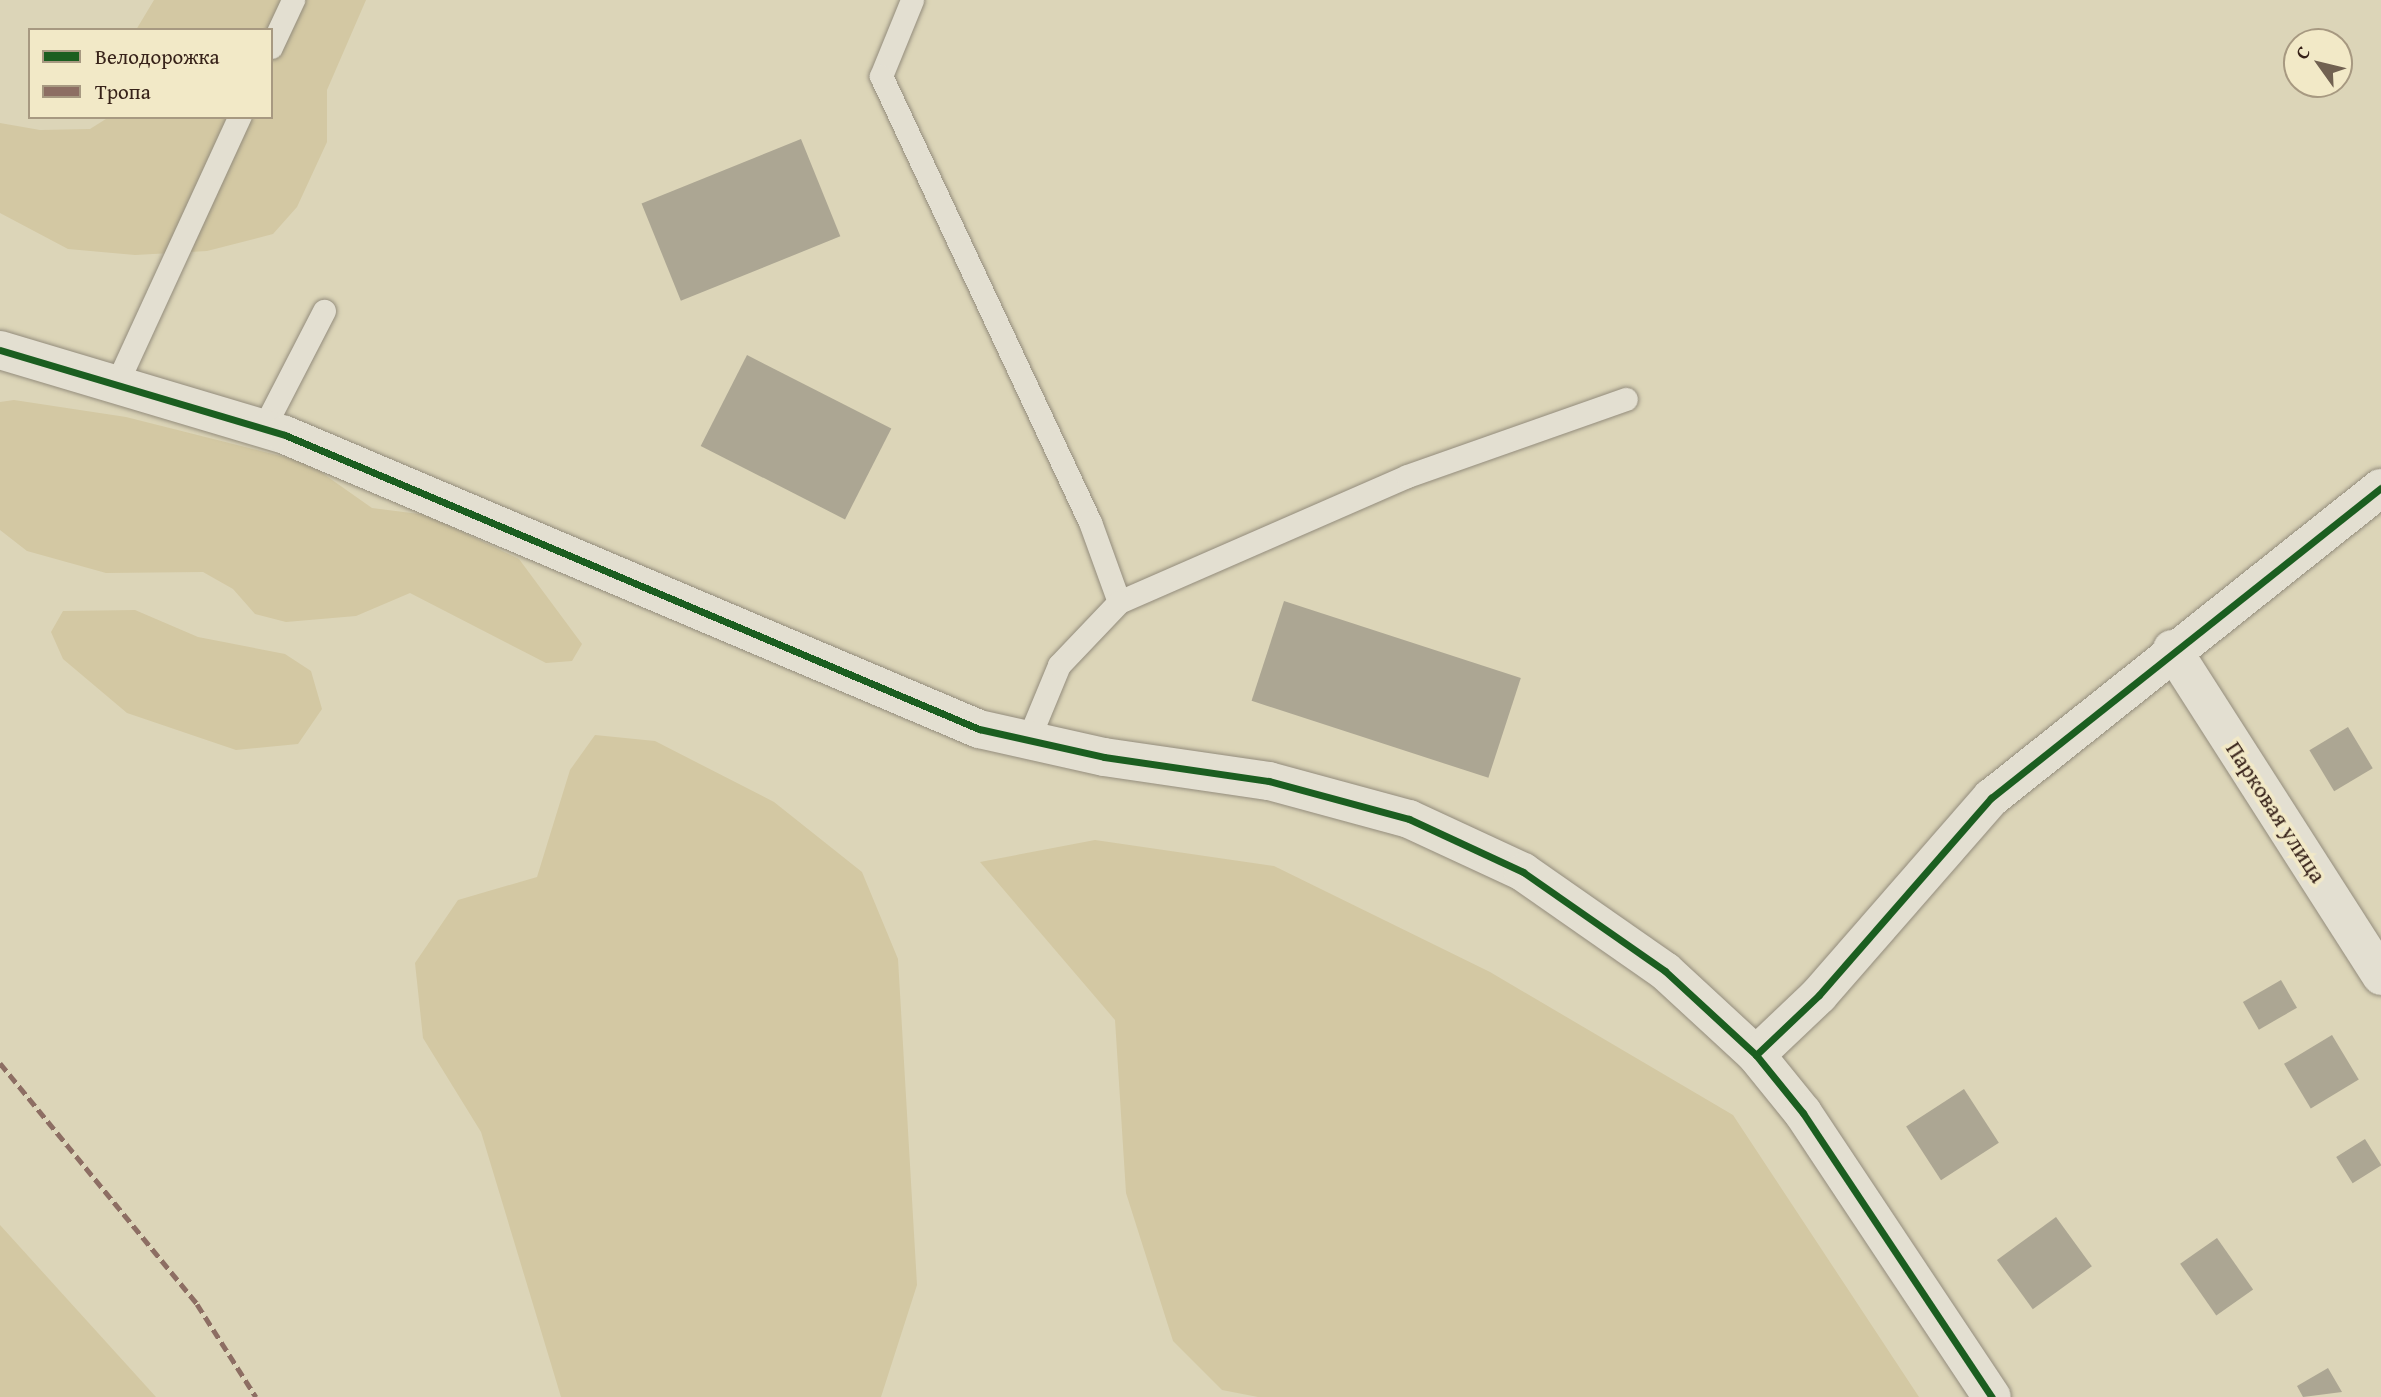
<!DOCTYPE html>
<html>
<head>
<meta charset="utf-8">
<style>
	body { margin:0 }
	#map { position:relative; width:2381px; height:1397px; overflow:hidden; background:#dcd5b8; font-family:"Gentium Book Plus",serif }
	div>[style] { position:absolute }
	.green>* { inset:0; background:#d3c8a3 }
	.building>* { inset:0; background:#aca693; transform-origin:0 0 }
	.roads { filter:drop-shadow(0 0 2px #938c7c) drop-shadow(0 0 2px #938c7c) }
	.service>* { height:23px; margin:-11.5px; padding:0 11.5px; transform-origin:11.5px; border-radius:11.5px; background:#e3dfd1 }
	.minor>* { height:38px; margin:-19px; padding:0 19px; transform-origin:19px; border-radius:19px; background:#e3dfd1 }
	.tertiary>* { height:38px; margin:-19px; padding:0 19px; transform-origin:19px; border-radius:19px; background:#e3dfd1 }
	.quiet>* { height:5px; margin-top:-2.5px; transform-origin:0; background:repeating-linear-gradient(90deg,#8d6e63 0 10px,transparent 0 15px) }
	.cycleway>* { height:7px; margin:-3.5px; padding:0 3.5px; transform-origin:3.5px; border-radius:3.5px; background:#1b5e20 }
	span { translate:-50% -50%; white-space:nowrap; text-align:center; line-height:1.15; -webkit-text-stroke:7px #f2e9c7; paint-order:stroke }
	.street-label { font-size:23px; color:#372219 }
	.legend { position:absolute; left:28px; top:28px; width:245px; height:91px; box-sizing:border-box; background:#f2e9c7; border:2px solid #a79981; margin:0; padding:9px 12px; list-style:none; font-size:21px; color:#372219 }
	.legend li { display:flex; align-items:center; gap:14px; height:35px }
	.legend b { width:35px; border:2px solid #a79981 }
	.north { position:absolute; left:2283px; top:28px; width:70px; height:70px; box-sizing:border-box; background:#f2e9c7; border:2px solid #a79981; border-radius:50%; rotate:304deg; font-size:19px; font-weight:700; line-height:28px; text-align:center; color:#372219 }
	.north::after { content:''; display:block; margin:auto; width:24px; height:32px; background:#716151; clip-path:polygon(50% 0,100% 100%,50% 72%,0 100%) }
</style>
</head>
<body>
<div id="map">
	<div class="green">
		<i style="clip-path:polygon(154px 0,366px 0,327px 90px,327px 142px,297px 207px,273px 234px,207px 251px,135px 255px,68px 249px,0 213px,0 123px,40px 130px,90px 129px,109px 117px,271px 117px,271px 30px,136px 30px)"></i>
		<i style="clip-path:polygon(14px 400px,126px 417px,308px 463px,372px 508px,427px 515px,519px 559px,582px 644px,572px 661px,546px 663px,410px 593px,356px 616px,286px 622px,255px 614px,233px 589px,203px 572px,106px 573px,27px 551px,0 530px,0 402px)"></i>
		<i style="clip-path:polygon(135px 610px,198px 637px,285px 654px,311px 671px,322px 709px,298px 744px,236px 750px,127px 713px,63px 659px,51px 632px,63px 611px)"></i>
		<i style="clip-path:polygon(595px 735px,655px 741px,774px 802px,862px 872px,898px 959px,917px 1285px,881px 1397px,561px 1397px,481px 1132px,423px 1038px,415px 963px,458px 900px,537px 877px,570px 770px)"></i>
		<i style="clip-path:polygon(1095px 840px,1274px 866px,1490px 972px,1733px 1115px,1919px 1397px,1258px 1397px,1222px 1390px,1173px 1341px,1126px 1193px,1115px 1020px,980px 862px)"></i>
		<i style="clip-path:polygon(0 1225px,156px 1397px,0 1397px)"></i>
	</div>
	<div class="building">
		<i style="left:801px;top:139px;width:105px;height:172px;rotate:68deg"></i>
		<i style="left:747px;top:355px;width:162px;height:102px;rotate:27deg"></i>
		<i style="left:1284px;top:601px;width:249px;height:105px;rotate:18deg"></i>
		<i style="left:2348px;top:727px;width:48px;height:45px;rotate:59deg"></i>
		<i style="left:2281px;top:980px;width:32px;height:44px;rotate:60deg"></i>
		<i style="left:2332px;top:1035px;width:52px;height:56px;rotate:59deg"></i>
		<i style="left:1964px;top:1089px;width:64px;height:69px;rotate:57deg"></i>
		<i style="left:2365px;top:1139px;width:31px;height:34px;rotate:58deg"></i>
		<i style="left:2056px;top:1217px;width:61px;height:73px;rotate:54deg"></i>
		<i style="left:2217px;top:1238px;width:63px;height:45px;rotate:55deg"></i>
		<i style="clip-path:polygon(2328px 1368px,2342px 1392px,2303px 1397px,2297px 1386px)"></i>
	</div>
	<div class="roads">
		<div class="service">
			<i style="left:912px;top:0;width:82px;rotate:112.2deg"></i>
			<i style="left:881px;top:76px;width:493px;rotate:64.9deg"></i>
			<i style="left:1090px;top:522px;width:85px;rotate:70.1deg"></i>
			<i style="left:1119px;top:602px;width:314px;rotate:-23.6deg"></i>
			<i style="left:1407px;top:476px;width:232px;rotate:-19.4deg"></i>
			<i style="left:271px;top:47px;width:52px;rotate:-64.9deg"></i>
			<i style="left:116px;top:385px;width:295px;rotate:-65.3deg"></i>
			<i style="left:263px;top:429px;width:133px;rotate:-62.7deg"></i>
			<i style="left:1028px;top:740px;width:81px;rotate:-67.5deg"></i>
			<i style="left:1059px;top:665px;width:87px;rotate:-46.4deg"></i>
		</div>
		<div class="minor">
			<i style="left:2172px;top:649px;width:388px;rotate:57.4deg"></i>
			<i style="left:1756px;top:1055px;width:87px;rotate:-43.6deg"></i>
			<i style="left:1819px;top:995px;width:262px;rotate:-48.9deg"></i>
			<i style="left:1991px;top:798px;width:498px;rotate:-38.5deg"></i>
		</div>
		<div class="tertiary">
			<i style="left:0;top:350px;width:297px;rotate:16.6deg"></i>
			<i style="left:285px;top:435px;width:754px;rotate:22.96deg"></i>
			<i style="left:979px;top:729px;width:128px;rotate:12.6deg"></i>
			<i style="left:1104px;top:757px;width:167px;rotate:8.3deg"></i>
			<i style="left:1269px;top:781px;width:145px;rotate:15.2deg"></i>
			<i style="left:1409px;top:819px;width:126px;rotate:24.9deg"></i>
			<i style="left:1523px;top:872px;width:173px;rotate:34.9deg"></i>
			<i style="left:1665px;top:971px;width:124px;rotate:42.7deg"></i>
			<i style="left:1756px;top:1055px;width:75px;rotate:51deg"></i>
			<i style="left:1803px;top:1113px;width:341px;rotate:56.4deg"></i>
		</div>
	</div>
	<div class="quiet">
		<i style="left:0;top:1063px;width:311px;rotate:50.7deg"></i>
		<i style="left:197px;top:1304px;width:110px;rotate:57.6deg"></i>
	</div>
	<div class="cycleway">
		<i style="left:0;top:350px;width:297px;rotate:16.6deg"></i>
		<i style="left:285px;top:435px;width:754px;rotate:22.96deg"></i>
		<i style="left:979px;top:729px;width:128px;rotate:12.6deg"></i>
		<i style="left:1104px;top:757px;width:167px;rotate:8.3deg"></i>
		<i style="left:1269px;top:781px;width:145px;rotate:15.2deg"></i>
		<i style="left:1409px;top:819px;width:126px;rotate:24.9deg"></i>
		<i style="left:1523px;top:872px;width:173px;rotate:34.9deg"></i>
		<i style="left:1665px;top:971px;width:124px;rotate:42.7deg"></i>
		<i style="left:1756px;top:1055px;width:75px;rotate:51deg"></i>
		<i style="left:1803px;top:1113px;width:341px;rotate:56.4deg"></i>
		<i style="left:1756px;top:1055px;width:87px;rotate:-43.6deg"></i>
		<i style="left:1819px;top:995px;width:262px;rotate:-48.9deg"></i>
		<i style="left:1991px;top:798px;width:498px;rotate:-38.5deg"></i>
	</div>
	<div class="street-label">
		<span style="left:2276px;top:812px;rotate:57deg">Парковая улица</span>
	</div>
	<ul class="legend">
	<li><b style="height:9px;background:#1b5e20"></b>Велодорожка</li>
	<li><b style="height:9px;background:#8d6e63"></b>Тропа</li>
	</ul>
	<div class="north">С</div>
</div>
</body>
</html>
